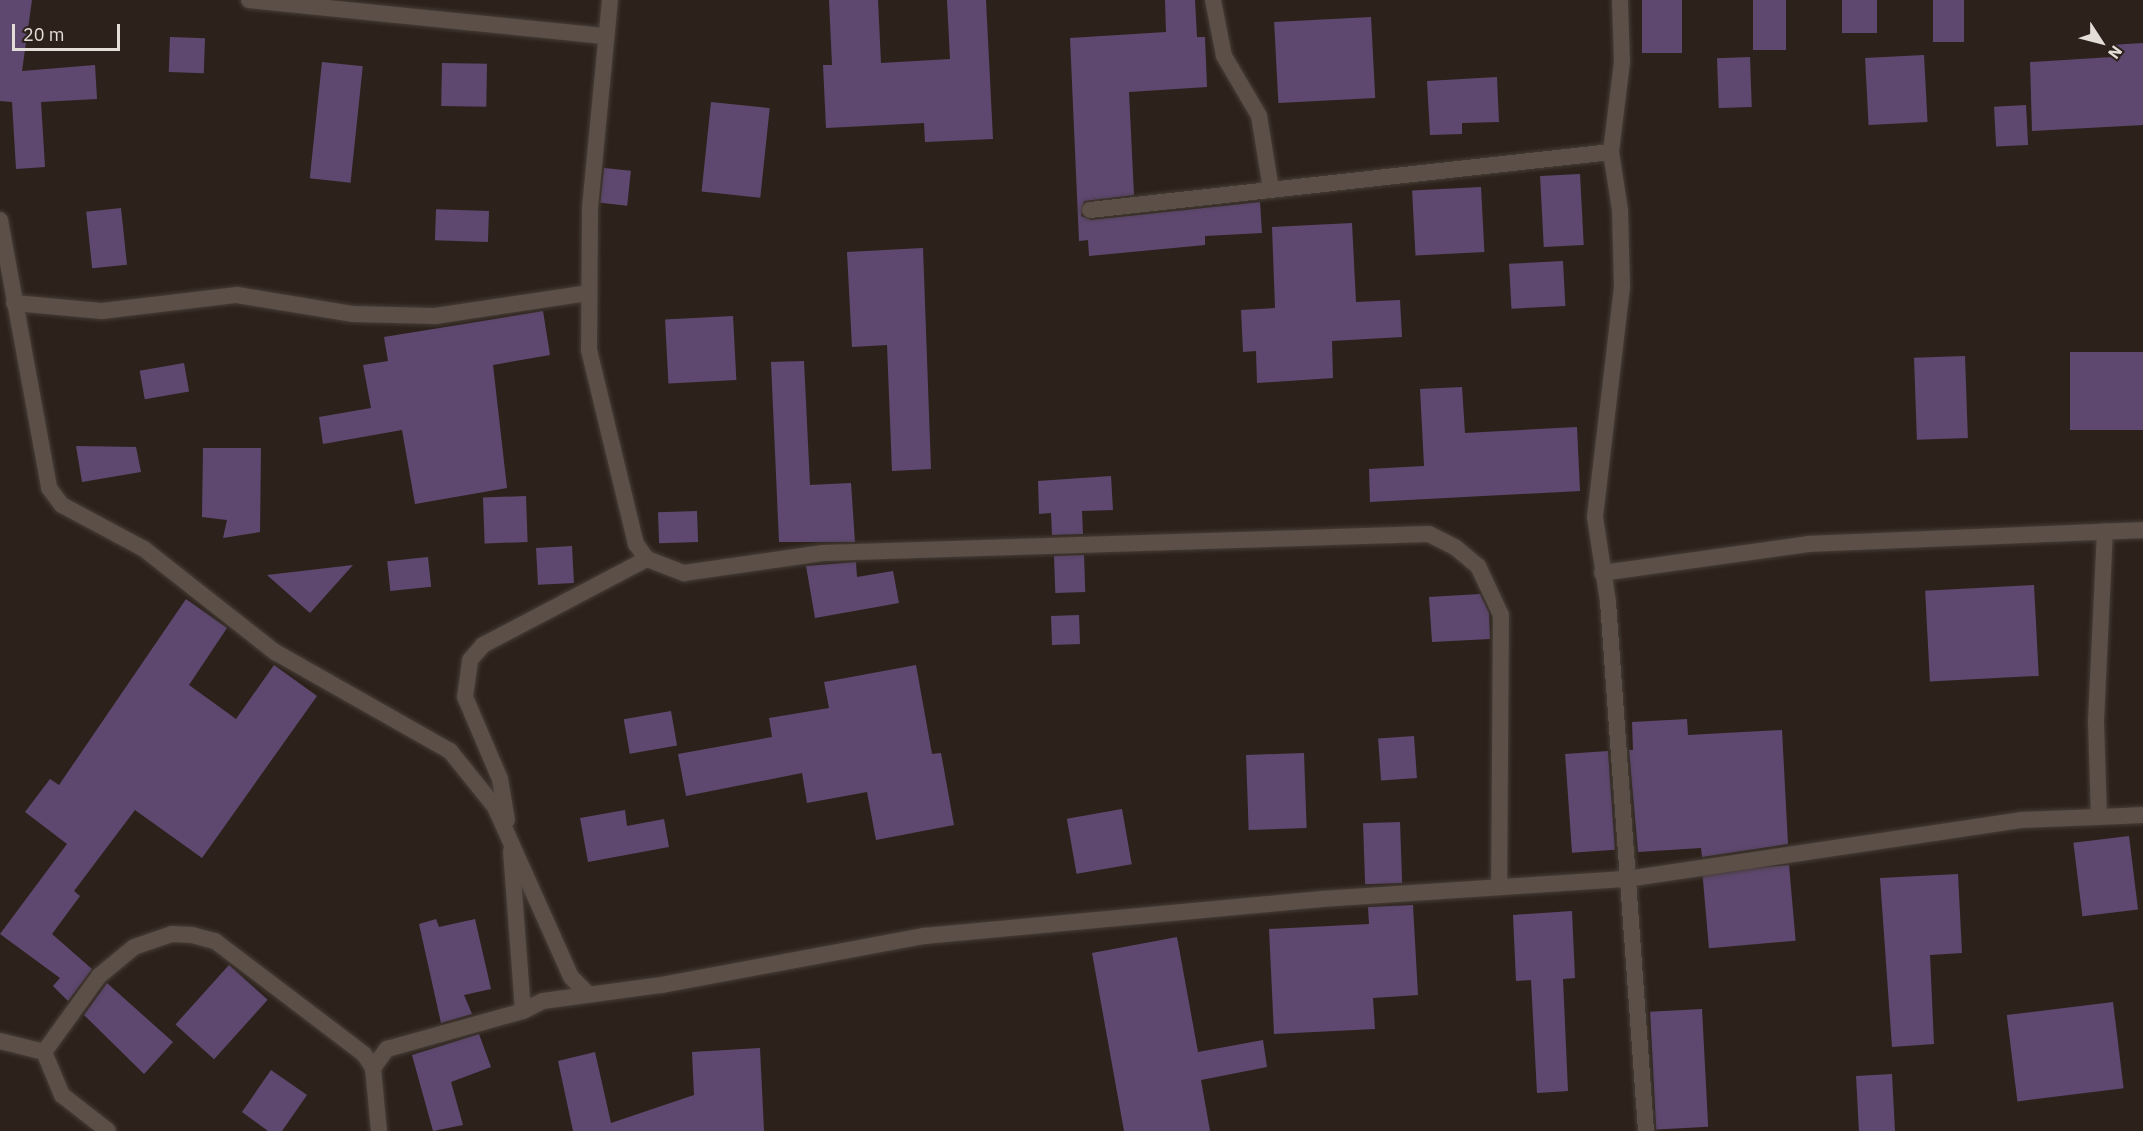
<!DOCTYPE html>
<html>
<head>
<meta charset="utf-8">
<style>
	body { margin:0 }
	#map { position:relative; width:2143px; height:1131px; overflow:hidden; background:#2d221b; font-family:"IBM Plex Sans",sans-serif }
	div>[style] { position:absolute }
	.building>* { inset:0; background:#5e4870; transform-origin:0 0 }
	.roads { filter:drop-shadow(0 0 2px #463d38) drop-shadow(0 0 2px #463d38) }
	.minor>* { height:16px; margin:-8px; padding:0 8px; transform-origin:8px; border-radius:8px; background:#5b4f47 }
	span { translate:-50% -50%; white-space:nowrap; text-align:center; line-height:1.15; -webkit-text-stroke:4.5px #2d221b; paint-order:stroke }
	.north { position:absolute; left:2071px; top:12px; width:60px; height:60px; -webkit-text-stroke:4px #2d221b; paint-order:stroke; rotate:126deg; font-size:16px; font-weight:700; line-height:24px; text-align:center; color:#e3dcd7 }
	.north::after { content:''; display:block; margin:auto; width:21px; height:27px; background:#e3dcd7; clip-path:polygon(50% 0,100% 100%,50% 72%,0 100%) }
	.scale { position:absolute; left:12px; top:24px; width:108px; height:27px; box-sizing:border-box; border:3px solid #e3dcd7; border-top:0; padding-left:8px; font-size:18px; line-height:21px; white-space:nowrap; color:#e3dcd7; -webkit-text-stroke:4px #2d221b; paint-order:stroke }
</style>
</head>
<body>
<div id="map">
	<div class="building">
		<i style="clip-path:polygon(0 0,32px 0,22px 71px,95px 65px,97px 99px,41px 102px,45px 167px,16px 169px,12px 102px,0 101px)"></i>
		<i style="clip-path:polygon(829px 0,878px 0,881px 63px,950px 59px,947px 0,986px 0,993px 139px,925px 142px,924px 123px,826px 128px,823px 65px,832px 65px)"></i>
		<i style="clip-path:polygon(1165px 0,1195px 0,1197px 37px,1205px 37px,1207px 87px,1129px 92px,1134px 195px,1084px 201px,1081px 216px,1091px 220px,1260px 202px,1262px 233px,1205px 236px,1205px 245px,1089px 256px,1088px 240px,1079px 241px,1070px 38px,1166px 32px)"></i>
		<i style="left:1642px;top:0;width:40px;height:53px"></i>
		<i style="left:1753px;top:0;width:33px;height:50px"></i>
		<i style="left:1842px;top:0;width:35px;height:33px"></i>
		<i style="left:1933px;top:0;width:31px;height:42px"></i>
		<i style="left:1371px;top:17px;width:81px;height:97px;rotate:87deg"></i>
		<i style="left:170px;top:37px;width:35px;height:35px;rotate:2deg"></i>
		<i style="clip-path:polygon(2143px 43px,2143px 125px,2032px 131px,2030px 62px,2112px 57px,2111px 45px)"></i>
		<i style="left:1924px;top:55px;width:67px;height:59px;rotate:87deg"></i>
		<i style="left:1750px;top:57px;width:50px;height:33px;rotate:88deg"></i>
		<i style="left:322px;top:62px;width:41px;height:117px;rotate:6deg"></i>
		<i style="left:442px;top:63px;width:45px;height:43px;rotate:1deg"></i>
		<i style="clip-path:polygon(1497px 77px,1499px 122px,1462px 123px,1462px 134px,1430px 135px,1427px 81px)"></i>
		<i style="left:711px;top:102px;width:59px;height:90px;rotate:6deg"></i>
		<i style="left:2026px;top:105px;width:40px;height:32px;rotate:87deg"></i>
		<i style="left:604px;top:168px;width:27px;height:35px;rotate:6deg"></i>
		<i style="left:1580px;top:174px;width:71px;height:40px;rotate:87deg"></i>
		<i style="left:1481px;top:187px;width:65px;height:69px;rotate:87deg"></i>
		<i style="left:121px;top:208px;width:57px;height:35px;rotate:84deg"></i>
		<i style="left:489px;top:211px;width:31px;height:53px;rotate:92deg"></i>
		<i style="clip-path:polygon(1352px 223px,1356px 302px,1400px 300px,1402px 337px,1332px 341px,1333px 378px,1257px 383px,1256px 351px,1243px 352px,1241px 310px,1275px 308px,1272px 227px)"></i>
		<i style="clip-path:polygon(923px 248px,931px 469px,892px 471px,887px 345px,852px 347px,847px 252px)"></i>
		<i style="left:1563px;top:261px;width:45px;height:54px;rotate:87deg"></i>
		<i style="clip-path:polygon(543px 311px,550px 355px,493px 365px,507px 488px,415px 504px,402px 430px,323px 444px,319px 417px,371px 408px,363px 365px,388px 361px,384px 337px)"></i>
		<i style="left:733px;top:316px;width:64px;height:68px;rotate:87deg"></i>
		<i style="left:2143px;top:352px;width:78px;height:73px;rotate:90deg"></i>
		<i style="left:1965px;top:356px;width:82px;height:51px;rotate:88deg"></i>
		<i style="clip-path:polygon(804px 361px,810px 485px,851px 483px,855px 542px,779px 542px,771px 362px)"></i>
		<i style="left:184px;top:363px;width:29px;height:45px;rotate:80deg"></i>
		<i style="clip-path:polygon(1462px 387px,1465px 433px,1577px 427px,1580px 491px,1370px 502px,1369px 469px,1424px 466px,1420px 389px)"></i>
		<i style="clip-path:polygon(76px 446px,136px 447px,141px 472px,82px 482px)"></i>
		<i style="clip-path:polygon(203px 448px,261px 448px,260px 532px,223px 538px,227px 520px,202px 517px)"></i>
		<i style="clip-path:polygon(1111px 476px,1113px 510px,1082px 511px,1083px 534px,1052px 535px,1051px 513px,1039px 514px,1038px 481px)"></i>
		<i style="left:526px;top:496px;width:46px;height:43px;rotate:88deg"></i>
		<i style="left:697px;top:511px;width:31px;height:39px;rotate:88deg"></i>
		<i style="left:572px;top:546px;width:37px;height:36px;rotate:87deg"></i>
		<i style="left:1084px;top:555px;width:37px;height:30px;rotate:88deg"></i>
		<i style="left:428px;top:557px;width:30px;height:41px;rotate:84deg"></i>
		<i style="clip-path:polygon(856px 562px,857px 577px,893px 571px,899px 603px,815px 618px,806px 566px)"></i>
		<i style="clip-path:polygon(353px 565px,310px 613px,267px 575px)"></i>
		<i style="left:2034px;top:585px;width:91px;height:109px;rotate:87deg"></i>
		<i style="clip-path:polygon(1480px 594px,1489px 613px,1490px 639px,1432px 642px,1429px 597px)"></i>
		<i style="clip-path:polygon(186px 599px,227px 628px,189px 685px,236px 719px,274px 665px,317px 696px,202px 858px,135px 810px,74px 891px,80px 896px,52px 934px,92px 969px,68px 1001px,53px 986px,60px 978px,0 934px,67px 844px,25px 812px,50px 779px,59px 785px)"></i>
		<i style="left:1079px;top:615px;width:29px;height:28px;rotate:88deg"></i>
		<i style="clip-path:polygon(916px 665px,932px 754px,941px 753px,954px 825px,876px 840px,867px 792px,807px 803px,802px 773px,686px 796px,678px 754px,772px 737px,769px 718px,829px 708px,824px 682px)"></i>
		<i style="left:671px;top:711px;width:35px;height:48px;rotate:80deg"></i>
		<i style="clip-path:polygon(1687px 719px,1688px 735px,1782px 730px,1788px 844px,1702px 857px,1701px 848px,1638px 852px,1629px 750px,1633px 750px,1632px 722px)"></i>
		<i style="left:1414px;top:736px;width:42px;height:36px;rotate:86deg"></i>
		<i style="left:1608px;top:751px;width:99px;height:43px;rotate:86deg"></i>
		<i style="left:1304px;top:753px;width:75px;height:58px;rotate:88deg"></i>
		<i style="left:1122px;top:809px;width:56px;height:56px;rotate:80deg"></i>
		<i style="clip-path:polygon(625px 810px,627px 826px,664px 819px,669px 847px,588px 862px,580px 818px)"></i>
		<i style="left:1400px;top:822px;width:61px;height:37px;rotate:88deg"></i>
		<i style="left:2129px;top:836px;width:74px;height:56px;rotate:83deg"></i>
		<i style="left:1789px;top:865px;width:76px;height:87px;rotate:85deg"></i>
		<i style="clip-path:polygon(1958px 874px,1962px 953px,1930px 955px,1934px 1044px,1892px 1047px,1880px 878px)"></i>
		<i style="clip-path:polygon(1413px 905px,1418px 995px,1373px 998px,1375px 1029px,1274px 1034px,1269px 929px,1369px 924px,1368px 907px)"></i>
		<i style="clip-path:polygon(1572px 911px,1575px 978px,1563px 979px,1568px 1091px,1537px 1093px,1531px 980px,1516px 981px,1513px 915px)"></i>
		<i style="clip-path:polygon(436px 919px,439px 927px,475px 919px,491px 989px,464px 995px,472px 1014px,441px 1023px,419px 924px)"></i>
		<i style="clip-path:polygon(1177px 937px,1198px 1052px,1263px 1040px,1267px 1067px,1201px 1080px,1210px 1131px,1124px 1131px,1092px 953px)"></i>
		<i style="left:229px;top:965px;width:52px;height:80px;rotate:42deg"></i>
		<i style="clip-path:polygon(107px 983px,173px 1042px,144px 1074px,84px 1015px)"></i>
		<i style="left:2113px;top:1002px;width:87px;height:107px;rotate:83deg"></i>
		<i style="left:1702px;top:1009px;width:118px;height:52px;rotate:87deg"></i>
		<i style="clip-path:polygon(479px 1034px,491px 1067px,451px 1082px,463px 1125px,433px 1131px,412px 1055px)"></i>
		<i style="clip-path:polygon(760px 1048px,764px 1131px,573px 1131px,558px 1061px,595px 1052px,611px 1123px,694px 1095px,692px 1052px)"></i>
		<i style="clip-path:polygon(271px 1070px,307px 1095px,282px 1131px,268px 1131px,242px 1112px)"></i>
		<i style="left:1892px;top:1074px;width:57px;height:36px;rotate:87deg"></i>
	</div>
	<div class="roads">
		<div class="minor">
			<i style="left:249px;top:0;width:356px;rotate:5.8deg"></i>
			<i style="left:610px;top:0;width:209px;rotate:95.5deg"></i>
			<i style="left:590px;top:208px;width:142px;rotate:90.4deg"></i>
			<i style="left:589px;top:350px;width:200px;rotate:76.4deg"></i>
			<i style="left:636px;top:544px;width:19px;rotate:54deg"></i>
			<i style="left:647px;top:559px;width:40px;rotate:21deg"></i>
			<i style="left:684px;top:573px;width:140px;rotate:-8.2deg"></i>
			<i style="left:823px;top:553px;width:606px;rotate:-1.8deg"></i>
			<i style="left:1429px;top:534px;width:29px;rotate:27deg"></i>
			<i style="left:1455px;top:547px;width:30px;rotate:40deg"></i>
			<i style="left:1478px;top:566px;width:54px;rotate:64.9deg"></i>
			<i style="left:1501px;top:615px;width:272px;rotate:90.4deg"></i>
			<i style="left:1213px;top:0;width:57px;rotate:78.9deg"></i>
			<i style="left:1224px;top:56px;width:69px;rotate:59.7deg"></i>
			<i style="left:1259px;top:116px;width:74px;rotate:80.7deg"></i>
			<i style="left:1620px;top:0;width:62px;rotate:88.2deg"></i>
			<i style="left:1622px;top:62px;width:91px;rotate:97deg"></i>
			<i style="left:1611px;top:152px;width:59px;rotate:81.2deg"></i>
			<i style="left:1620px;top:210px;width:77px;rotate:88.5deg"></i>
			<i style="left:1622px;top:287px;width:232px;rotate:96.7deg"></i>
			<i style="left:1595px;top:517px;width:86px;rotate:81.3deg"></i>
			<i style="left:1608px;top:602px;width:530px;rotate:85.89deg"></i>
			<i style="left:1090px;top:210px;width:524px;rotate:-6.35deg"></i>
			<i style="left:0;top:220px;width:272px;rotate:79.6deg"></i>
			<i style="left:49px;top:488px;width:21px;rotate:53deg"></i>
			<i style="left:62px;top:505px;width:93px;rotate:28.2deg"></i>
			<i style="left:144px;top:549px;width:167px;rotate:38.2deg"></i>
			<i style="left:275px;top:652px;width:201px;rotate:29.5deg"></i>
			<i style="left:450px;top:751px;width:72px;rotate:51.2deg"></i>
			<i style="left:495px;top:807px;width:186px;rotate:65.9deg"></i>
			<i style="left:571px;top:977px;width:23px;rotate:45deg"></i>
			<i style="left:14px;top:303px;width:88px;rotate:5.2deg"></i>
			<i style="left:102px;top:311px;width:136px;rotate:-6.8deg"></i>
			<i style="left:237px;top:295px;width:118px;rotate:9.3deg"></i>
			<i style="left:353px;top:314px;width:82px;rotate:1.4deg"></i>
			<i style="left:435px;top:316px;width:156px;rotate:-8.5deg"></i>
			<i style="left:1602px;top:573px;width:209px;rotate:-8deg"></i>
			<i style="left:1809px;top:544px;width:334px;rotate:-2.4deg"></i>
			<i style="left:2099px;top:817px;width:96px;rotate:-91.8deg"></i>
			<i style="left:2096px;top:721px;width:190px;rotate:-87.3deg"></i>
			<i style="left:507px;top:820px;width:42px;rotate:-99.7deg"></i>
			<i style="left:500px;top:779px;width:89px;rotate:-113.1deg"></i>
			<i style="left:465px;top:697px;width:37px;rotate:-82deg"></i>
			<i style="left:470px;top:660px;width:20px;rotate:-49deg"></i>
			<i style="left:483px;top:645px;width:185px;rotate:-27.7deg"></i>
			<i style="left:511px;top:851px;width:160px;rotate:85.7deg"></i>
			<i style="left:0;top:1041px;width:45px;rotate:14deg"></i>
			<i style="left:44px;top:1052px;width:94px;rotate:-54.1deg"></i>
			<i style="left:99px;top:976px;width:45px;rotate:-39.6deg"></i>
			<i style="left:134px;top:947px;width:40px;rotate:-18.9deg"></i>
			<i style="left:172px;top:934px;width:20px;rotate:3deg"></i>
			<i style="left:192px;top:935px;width:24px;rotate:15deg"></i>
			<i style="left:215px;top:941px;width:187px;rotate:37.2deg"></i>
			<i style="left:364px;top:1054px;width:17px;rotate:57deg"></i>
			<i style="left:373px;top:1068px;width:63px;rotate:84.6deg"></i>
			<i style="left:44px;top:1052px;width:47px;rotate:67.3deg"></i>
			<i style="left:62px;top:1095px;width:58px;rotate:38deg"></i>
			<i style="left:373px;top:1068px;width:24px;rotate:-54deg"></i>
			<i style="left:387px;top:1049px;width:141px;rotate:-15.6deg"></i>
			<i style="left:523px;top:1011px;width:22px;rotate:-27deg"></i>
			<i style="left:543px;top:1001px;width:120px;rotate:-7.7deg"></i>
			<i style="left:662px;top:985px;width:267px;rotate:-10.6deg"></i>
			<i style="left:924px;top:936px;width:400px;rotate:-5.3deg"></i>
			<i style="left:1322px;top:899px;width:306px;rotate:-3.8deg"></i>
			<i style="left:1627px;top:879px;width:398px;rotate:-8.5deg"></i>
			<i style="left:2021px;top:820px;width:122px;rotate:-2.3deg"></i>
		</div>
	</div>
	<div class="north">N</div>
	<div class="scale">20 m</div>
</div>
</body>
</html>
